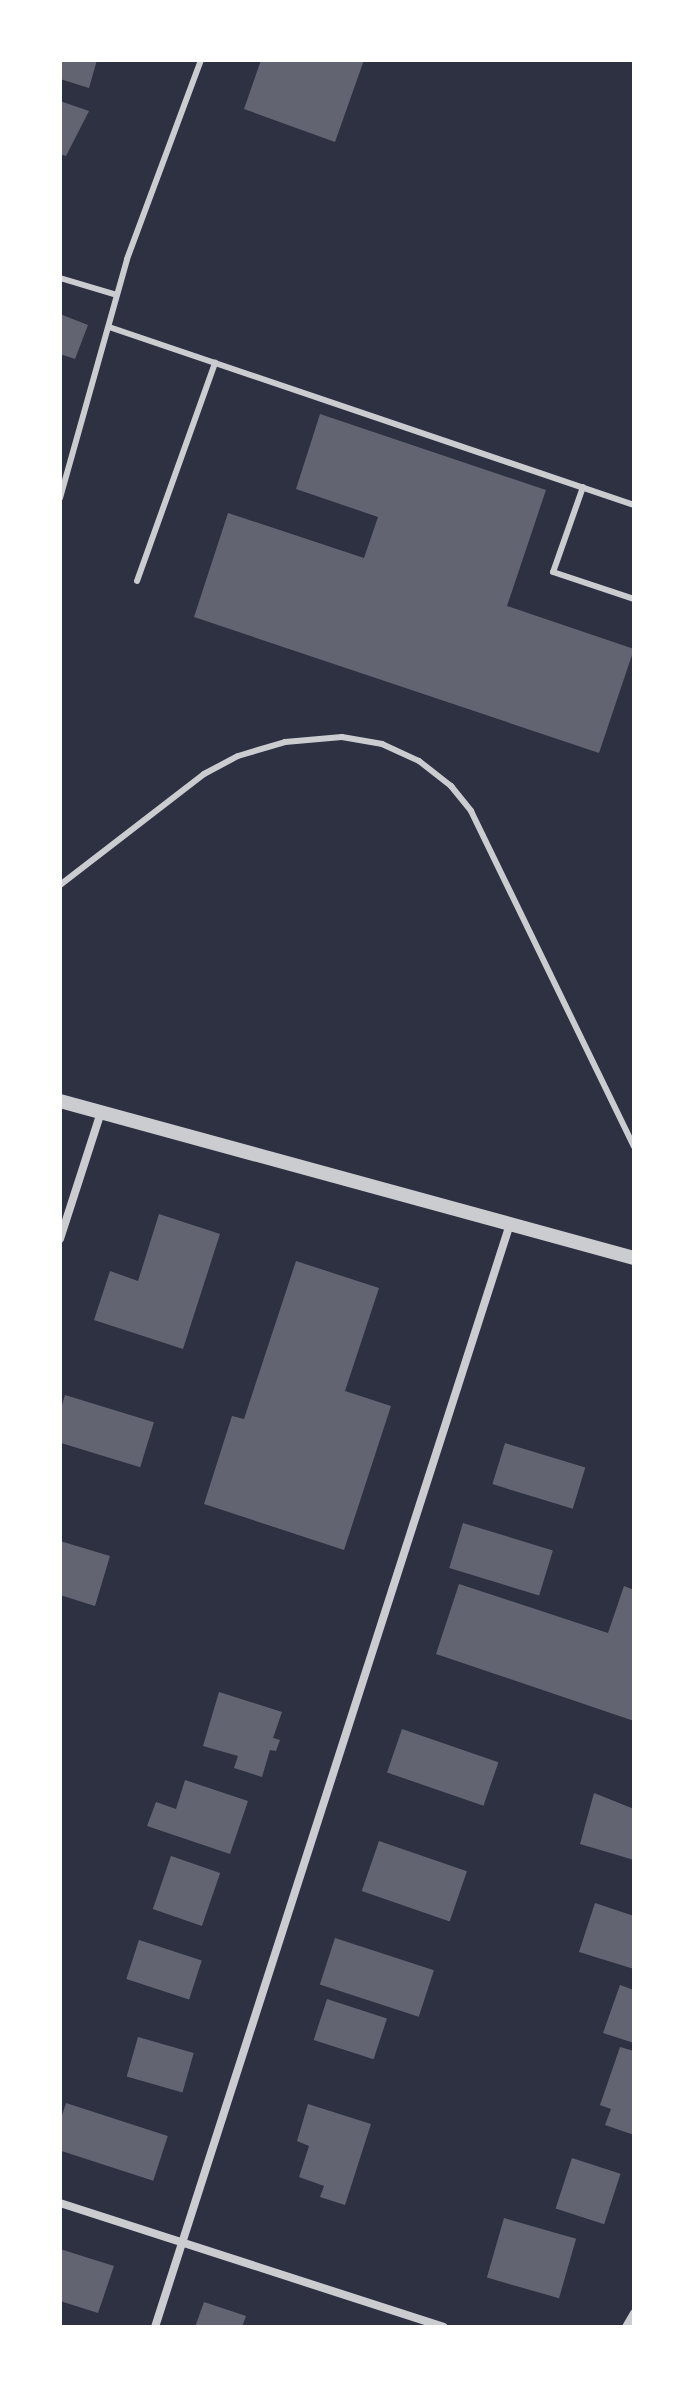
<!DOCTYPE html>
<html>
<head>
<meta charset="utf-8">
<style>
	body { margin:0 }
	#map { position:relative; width:694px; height:2387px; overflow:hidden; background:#2d3142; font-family:Inter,sans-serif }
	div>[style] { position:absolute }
	.building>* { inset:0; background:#626471; transform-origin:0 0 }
	.service>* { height:6px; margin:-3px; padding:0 3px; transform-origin:3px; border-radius:3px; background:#caccd0 }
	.minor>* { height:8px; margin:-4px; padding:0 4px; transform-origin:4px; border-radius:4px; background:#caccd0 }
	.tertiary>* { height:14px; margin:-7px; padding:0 7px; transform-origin:7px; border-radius:7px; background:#caccd0 }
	span { translate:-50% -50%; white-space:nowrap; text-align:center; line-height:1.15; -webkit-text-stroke:6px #fff; paint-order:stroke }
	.frame { position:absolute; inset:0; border:62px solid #fff; pointer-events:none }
</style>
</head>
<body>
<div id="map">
	<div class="building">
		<i style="clip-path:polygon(60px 60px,97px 60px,89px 88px,60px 79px)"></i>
		<i style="clip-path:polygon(261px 60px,364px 60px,335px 142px,244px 109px)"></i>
		<i style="clip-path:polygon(60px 101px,89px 111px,66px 156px,60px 154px)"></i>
		<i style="clip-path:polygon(60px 314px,88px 325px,75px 359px,60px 354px)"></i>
		<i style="clip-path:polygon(320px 414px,546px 490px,507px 606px,634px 649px,599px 753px,194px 617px,228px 513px,364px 558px,378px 517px,296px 489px)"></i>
		<i style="clip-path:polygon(159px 1214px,220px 1234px,183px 1349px,94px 1320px,110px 1271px,138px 1281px)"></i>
		<i style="clip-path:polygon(296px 1261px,379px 1288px,345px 1391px,391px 1406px,344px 1550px,204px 1504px,232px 1416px,244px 1419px)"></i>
		<i style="left:65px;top:1395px;width:93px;height:47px;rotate:17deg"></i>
		<i style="left:505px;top:1443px;width:84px;height:43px;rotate:17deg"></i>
		<i style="left:463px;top:1523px;width:94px;height:47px;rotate:17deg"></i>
		<i style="clip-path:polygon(60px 1541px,110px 1556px,95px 1606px,60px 1595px)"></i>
		<i style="clip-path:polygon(459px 1584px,608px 1633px,624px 1586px,634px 1590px,634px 1721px,436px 1654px)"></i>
		<i style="clip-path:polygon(219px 1692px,282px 1712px,273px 1738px,280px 1740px,276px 1751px,270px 1750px,262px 1777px,234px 1768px,238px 1756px,203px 1746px)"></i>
		<i style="left:402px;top:1729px;width:102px;height:46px;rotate:19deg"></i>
		<i style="clip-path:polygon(185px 1780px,248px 1801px,230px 1854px,147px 1826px,156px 1802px,176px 1809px)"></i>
		<i style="clip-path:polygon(594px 1793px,634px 1809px,634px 1860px,580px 1844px)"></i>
		<i style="left:379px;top:1841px;width:93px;height:53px;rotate:19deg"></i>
		<i style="left:171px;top:1856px;width:52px;height:56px;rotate:19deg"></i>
		<i style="clip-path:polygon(595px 1903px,634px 1916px,634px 1969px,579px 1952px)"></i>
		<i style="left:335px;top:1938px;width:104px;height:49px;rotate:18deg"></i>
		<i style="left:139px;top:1940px;width:66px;height:41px;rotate:18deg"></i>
		<i style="clip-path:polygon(620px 1985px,634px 1990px,634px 2043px,603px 2033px)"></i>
		<i style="left:327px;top:1999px;width:63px;height:43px;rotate:18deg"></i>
		<i style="left:138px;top:2037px;width:58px;height:41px;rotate:16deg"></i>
		<i style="clip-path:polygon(620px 2047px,634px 2051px,634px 2135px,605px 2125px,611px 2109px,600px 2105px)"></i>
		<i style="left:66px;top:2103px;width:107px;height:47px;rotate:18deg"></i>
		<i style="clip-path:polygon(308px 2104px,371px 2124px,345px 2205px,320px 2197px,324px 2186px,299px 2177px,309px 2146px,297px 2141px)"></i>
		<i style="left:572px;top:2158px;width:51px;height:53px;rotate:18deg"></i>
		<i style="left:504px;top:2218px;width:75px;height:62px;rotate:16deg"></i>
		<i style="clip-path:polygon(60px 2249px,114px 2266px,98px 2313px,60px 2301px)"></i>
		<i style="clip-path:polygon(204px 2302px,246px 2316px,242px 2327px,195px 2327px)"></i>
	</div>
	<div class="service">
		<i style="left:60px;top:278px;width:59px;rotate:16.6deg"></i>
		<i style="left:109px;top:327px;width:554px;rotate:18.73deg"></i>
		<i style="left:583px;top:487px;width:90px;rotate:109.4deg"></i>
		<i style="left:553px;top:572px;width:85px;rotate:18.4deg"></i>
		<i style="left:60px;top:498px;width:248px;rotate:-74.3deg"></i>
		<i style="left:127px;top:259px;width:212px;rotate:-69.6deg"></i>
		<i style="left:137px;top:581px;width:232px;rotate:-70.3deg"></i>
		<i style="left:60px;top:885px;width:182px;rotate:-37.6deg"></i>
		<i style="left:204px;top:774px;width:38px;rotate:-28deg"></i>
		<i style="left:238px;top:756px;width:49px;rotate:-16.6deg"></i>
		<i style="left:285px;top:742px;width:57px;rotate:-5deg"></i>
		<i style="left:342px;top:737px;width:41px;rotate:9.9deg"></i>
		<i style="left:382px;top:744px;width:41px;rotate:24.7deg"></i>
		<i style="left:419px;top:761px;width:41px;rotate:38deg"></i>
		<i style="left:451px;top:786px;width:32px;rotate:51deg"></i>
		<i style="left:471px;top:811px;width:373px;rotate:64.1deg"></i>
	</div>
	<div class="minor">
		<i style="left:60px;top:1239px;width:133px;rotate:-72.1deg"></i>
		<i style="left:60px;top:2203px;width:403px;rotate:17.9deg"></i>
		<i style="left:155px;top:2327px;width:1159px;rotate:-72.16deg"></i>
		<i style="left:626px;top:2327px;width:16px;rotate:-60deg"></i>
	</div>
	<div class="tertiary">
		<i style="left:60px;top:1101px;width:595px;rotate:15.3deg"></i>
	</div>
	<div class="frame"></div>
</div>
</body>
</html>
